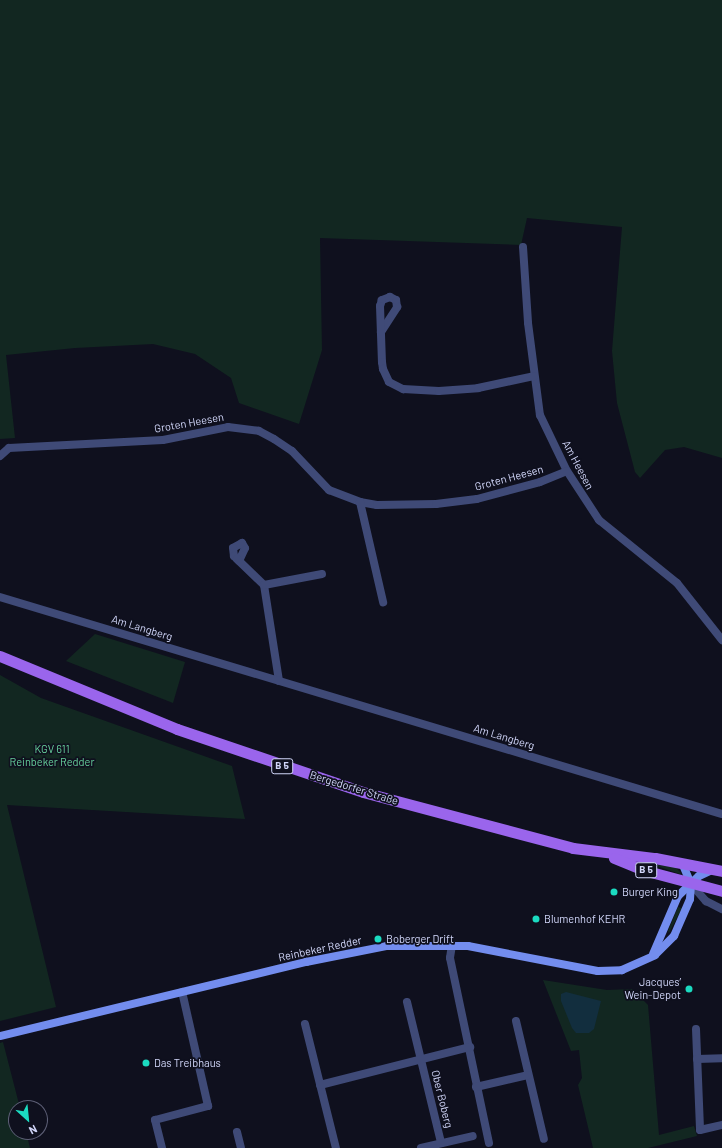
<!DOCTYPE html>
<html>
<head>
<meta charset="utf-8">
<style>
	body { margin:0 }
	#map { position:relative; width:722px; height:1148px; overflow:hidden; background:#0f101e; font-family:Barlow,sans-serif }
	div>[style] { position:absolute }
	.green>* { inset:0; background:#122721 }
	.water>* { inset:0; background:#122e3e }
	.minor>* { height:8px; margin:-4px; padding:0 4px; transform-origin:4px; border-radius:4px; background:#3f4a77 }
	.tertiary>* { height:8px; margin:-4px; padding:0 4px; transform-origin:4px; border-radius:4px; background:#3f4a77 }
	.secondary>* { height:8px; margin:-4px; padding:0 4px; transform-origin:4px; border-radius:4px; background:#738dee }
	.primary>* { height:11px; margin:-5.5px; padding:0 5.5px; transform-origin:5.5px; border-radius:5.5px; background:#9a65ec }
	.dots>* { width:11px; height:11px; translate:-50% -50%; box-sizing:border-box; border:2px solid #0f101e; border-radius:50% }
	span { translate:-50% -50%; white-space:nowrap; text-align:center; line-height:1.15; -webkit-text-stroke:3.5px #0f101e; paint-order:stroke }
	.shield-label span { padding:1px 3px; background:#0f101e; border:1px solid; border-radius:3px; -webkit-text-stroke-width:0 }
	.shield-label { font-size:10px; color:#d1d6f9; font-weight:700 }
	.street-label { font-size:11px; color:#d1d6f9 }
	.park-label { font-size:11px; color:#66d09c }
	.poi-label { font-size:11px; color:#d1d6f9 }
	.left { translate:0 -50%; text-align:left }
	.right { translate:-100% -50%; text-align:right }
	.north { position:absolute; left:8px; top:1100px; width:40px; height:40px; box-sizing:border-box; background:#0f101e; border:1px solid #5d5f76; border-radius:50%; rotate:153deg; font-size:11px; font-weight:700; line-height:16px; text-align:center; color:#d1d6f9 }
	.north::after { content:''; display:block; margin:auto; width:14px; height:18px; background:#1bdbc1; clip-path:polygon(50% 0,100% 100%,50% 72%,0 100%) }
</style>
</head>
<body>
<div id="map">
	<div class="green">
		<i style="clip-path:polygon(0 0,722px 0,722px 458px,684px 447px,665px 450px,640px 478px,635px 472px,617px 403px,612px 351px,622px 227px,527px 218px,521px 245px,320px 238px,322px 350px,299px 424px,239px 403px,231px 378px,195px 354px,153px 344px,75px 348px,6px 355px,15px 438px,0 439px)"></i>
		<i style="clip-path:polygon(95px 634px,185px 662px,173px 703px,66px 661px)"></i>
		<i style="clip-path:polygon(0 675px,41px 698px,232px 766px,245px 819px,7px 805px,56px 1007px,0 1021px)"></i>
		<i style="clip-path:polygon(651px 864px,675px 867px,681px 873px,680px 874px)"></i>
		<i style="clip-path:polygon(678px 907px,682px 908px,669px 933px,668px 931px)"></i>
		<i style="clip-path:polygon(543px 980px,607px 990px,632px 989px,648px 1005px,659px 1135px,694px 1126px,697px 1136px,648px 1148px,593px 1148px,578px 1085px,582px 1078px,579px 1050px,571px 1051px)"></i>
		<i style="clip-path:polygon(3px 1042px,20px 1108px,16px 1108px,16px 1132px,26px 1132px,30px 1148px,0 1148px,0 1043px)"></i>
	</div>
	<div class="water">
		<i style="clip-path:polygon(566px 992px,601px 1001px,594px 1029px,589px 1033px,576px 1033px,572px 1028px,561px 1001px,561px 994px)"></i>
	</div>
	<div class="minor">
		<i style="left:523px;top:247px;width:76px;rotate:86.2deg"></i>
		<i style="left:528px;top:323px;width:93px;rotate:82.6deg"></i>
		<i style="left:540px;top:415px;width:62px;rotate:64.3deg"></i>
		<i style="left:567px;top:471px;width:59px;rotate:56.9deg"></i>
		<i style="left:599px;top:520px;width:100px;rotate:38.9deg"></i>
		<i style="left:677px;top:583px;width:73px;rotate:51.7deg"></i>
		<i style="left:381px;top:332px;width:30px;rotate:-57deg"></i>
		<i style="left:397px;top:307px;width:7px;rotate:-98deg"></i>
		<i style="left:396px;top:300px;width:7px;rotate:-153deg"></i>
		<i style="left:390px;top:297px;width:9px;rotate:159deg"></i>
		<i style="left:382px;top:300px;width:6px;rotate:108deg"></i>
		<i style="left:380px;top:306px;width:56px;rotate:88deg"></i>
		<i style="left:382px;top:362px;width:7px;rotate:82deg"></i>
		<i style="left:383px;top:369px;width:14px;rotate:65deg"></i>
		<i style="left:389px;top:382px;width:16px;rotate:27deg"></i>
		<i style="left:403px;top:389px;width:36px;rotate:3deg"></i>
		<i style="left:439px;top:391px;width:39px;rotate:-4deg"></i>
		<i style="left:478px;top:388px;width:57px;rotate:-12.1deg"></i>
		<i style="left:0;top:456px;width:12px;rotate:-42deg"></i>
		<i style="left:9px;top:448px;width:154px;rotate:-3deg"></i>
		<i style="left:163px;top:440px;width:66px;rotate:-11.3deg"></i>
		<i style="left:228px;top:427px;width:31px;rotate:7deg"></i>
		<i style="left:259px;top:431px;width:17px;rotate:28deg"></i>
		<i style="left:274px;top:439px;width:22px;rotate:34deg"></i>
		<i style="left:292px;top:451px;width:54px;rotate:46.5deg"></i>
		<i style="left:329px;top:490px;width:33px;rotate:21deg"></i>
		<i style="left:360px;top:502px;width:17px;rotate:10deg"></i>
		<i style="left:377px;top:505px;width:59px;rotate:-1deg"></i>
		<i style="left:436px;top:504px;width:41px;rotate:-7deg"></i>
		<i style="left:477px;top:499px;width:65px;rotate:-15.1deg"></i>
		<i style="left:540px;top:482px;width:29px;rotate:-22deg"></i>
		<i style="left:360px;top:502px;width:103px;rotate:77deg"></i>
		<i style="left:239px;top:561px;width:14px;rotate:-65deg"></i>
		<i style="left:245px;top:548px;width:6px;rotate:-121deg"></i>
		<i style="left:242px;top:543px;width:10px;rotate:151deg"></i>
		<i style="left:233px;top:548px;width:8px;rotate:83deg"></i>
		<i style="left:234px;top:556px;width:4px;rotate:45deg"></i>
		<i style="left:237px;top:559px;width:37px;rotate:44deg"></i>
		<i style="left:264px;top:585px;width:97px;rotate:81.1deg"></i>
		<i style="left:264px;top:585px;width:59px;rotate:-10.7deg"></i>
		<i style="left:0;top:597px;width:754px;rotate:16.73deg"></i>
		<i style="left:452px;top:945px;width:13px;rotate:99deg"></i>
		<i style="left:450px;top:958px;width:189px;rotate:78.1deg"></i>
		<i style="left:407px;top:1002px;width:145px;rotate:76.4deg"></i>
		<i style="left:516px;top:1021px;width:121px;rotate:76.7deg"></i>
		<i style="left:305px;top:1024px;width:128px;rotate:76deg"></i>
		<i style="left:696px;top:1029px;width:101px;rotate:87.7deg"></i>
		<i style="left:700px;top:1130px;width:23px;rotate:-13deg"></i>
		<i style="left:697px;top:1059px;width:25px;rotate:-2deg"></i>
		<i style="left:320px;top:1085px;width:155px;rotate:-14.2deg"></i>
		<i style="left:476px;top:1087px;width:53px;rotate:-13deg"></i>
		<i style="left:237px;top:1132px;width:16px;rotate:76deg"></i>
		<i style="left:162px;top:1148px;width:29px;rotate:-104deg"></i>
		<i style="left:155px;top:1120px;width:55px;rotate:-14.8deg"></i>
		<i style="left:208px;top:1106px;width:117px;rotate:-102.8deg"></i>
		<i style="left:421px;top:1148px;width:53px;rotate:-13deg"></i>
	</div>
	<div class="tertiary">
		<i style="left:691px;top:884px;width:23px;rotate:49deg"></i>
		<i style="left:706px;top:901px;width:18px;rotate:27deg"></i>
	</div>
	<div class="secondary">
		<i style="left:653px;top:954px;width:63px;rotate:-66.7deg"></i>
		<i style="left:678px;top:896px;width:29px;rotate:-44deg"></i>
		<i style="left:699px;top:876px;width:14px;rotate:-25deg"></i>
		<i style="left:0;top:1036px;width:315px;rotate:-13.6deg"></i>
		<i style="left:306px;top:962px;width:83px;rotate:-11.2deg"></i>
		<i style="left:387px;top:946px;width:81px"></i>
		<i style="left:468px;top:946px;width:132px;rotate:10.9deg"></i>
		<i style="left:598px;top:971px;width:24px;rotate:-2deg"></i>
		<i style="left:622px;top:970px;width:36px;rotate:-24deg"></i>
		<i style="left:655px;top:955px;width:27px;rotate:-45deg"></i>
		<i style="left:674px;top:936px;width:40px;rotate:-66.6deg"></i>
		<i style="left:690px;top:899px;width:15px;rotate:-86deg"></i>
		<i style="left:691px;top:884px;width:21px;rotate:-113deg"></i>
	</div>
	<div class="primary">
		<i style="left:0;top:656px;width:191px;rotate:22.4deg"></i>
		<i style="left:177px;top:729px;width:196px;rotate:18.7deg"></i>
		<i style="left:363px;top:792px;width:217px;rotate:14.9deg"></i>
		<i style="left:573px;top:848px;width:83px;rotate:7deg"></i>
		<i style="left:655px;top:858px;width:68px;rotate:11deg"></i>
		<i style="left:614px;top:858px;width:35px;rotate:22deg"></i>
		<i style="left:647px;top:871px;width:78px;rotate:14.9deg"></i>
	</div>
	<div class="dots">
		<i style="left:614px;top:892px;background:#1bdbc1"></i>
		<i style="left:536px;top:919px;background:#1bdbc1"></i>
		<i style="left:378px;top:939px;background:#1bdbc1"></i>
		<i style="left:689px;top:989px;background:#1bdbc1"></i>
		<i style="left:146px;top:1063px;background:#1bdbc1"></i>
	</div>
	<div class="shield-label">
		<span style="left:282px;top:766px">B 5</span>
		<span style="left:646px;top:870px">B 5</span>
	</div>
	<div class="street-label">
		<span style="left:189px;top:423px;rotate:-10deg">Groten Heesen</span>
		<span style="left:578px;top:465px;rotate:62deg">Am Heesen</span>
		<span style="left:509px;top:478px;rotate:-15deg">Groten Heesen</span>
		<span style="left:142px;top:628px;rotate:17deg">Am Langberg</span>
		<span style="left:504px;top:737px;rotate:17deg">Am Langberg</span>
		<span style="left:354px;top:788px;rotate:17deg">Bergedorfer Straße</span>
		<span style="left:320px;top:949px;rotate:-12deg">Reinbeker Redder</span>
		<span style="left:442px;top:1099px;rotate:76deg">Ober Boberg</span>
	</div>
	<div class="park-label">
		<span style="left:52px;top:756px">KGV 611<br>Reinbeker Redder</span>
	</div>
	<div class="poi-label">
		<span class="left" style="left:622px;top:892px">Burger King</span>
		<span class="left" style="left:544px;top:919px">Blumenhof KEHR</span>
		<span class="left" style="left:386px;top:939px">Boberger Drift</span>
		<span class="right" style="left:681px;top:989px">Jacques’<br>Wein-Depot</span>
		<span class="left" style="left:154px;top:1063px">Das Treibhaus</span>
	</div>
	<div class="north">N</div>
</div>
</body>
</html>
